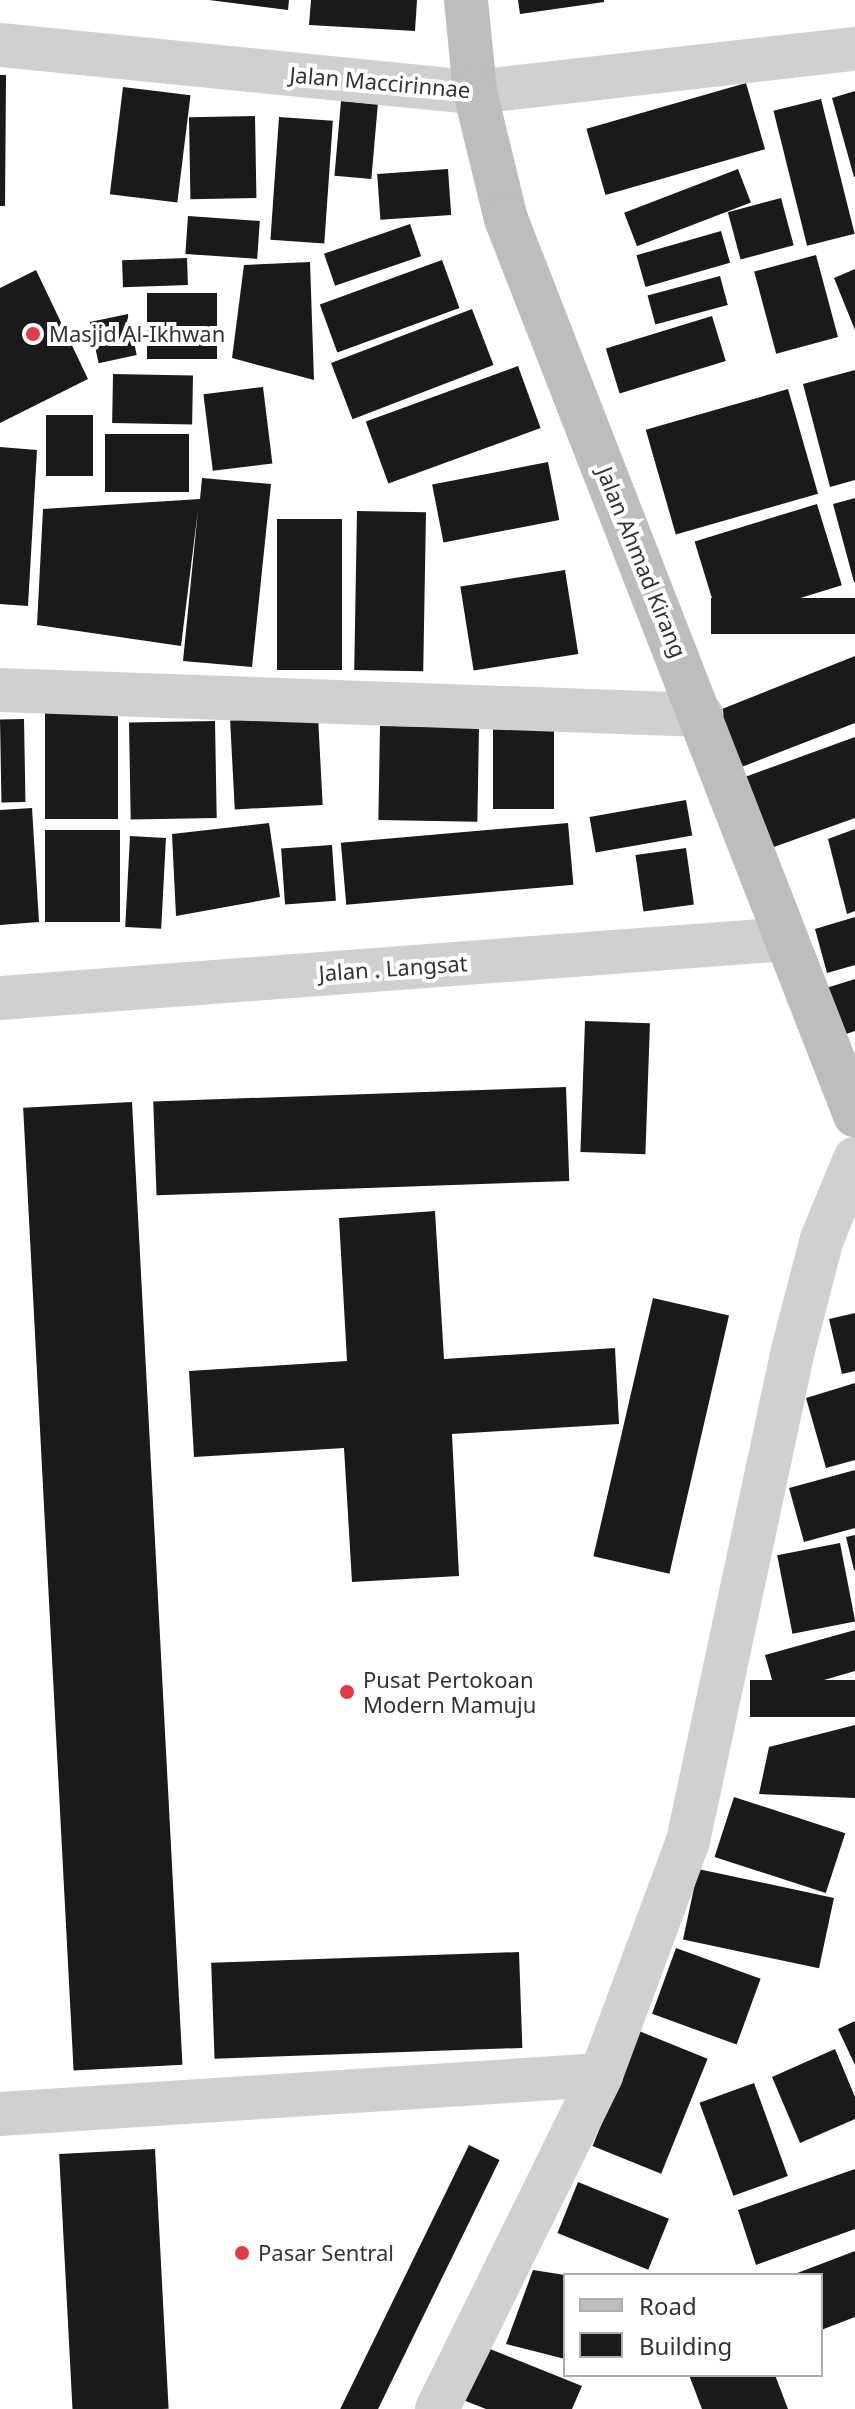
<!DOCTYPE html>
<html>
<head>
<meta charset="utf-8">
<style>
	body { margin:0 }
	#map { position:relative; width:855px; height:2409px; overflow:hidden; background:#fff; font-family:"Noto Sans",sans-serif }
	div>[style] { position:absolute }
	.building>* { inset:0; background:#1a1a1a; transform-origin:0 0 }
	.minor>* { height:44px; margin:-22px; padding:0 22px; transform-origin:22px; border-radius:22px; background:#d0d0d0 }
	.secondary>* { height:44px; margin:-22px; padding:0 22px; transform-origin:22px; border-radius:22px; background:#bdbdbd }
	.dots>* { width:22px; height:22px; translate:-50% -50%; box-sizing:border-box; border:4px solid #fff; border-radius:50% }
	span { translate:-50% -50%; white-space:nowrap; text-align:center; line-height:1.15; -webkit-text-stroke:8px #fff; paint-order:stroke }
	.street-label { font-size:22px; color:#333 }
	.poi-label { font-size:22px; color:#333 }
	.left { translate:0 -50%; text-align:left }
	.legend { position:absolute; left:563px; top:2273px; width:260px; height:104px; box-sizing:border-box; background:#fff; border:2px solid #adadad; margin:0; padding:10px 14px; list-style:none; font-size:24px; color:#333 }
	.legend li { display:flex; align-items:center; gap:16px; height:40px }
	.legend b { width:40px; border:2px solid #adadad }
</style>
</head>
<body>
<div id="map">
	<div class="building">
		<i style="clip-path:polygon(209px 0,289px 0,288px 10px)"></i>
		<i style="clip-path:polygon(311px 0,417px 0,415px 31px,309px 25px)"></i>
		<i style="clip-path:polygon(518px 0,604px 0,604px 2px,520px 14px)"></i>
		<i style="clip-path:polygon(0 75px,6px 75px,5px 206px,0 206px)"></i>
		<i style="left:746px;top:83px;width:69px;height:166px;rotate:74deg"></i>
		<i style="left:123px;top:87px;width:68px;height:108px;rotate:7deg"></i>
		<i style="clip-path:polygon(855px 91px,855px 177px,854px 177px,832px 98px)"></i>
		<i style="left:821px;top:99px;width:139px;height:49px;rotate:76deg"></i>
		<i style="left:341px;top:101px;width:37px;height:75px;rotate:5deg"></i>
		<i style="left:255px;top:116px;width:82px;height:66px;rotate:89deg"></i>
		<i style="left:279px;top:117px;width:54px;height:123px;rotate:4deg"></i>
		<i style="left:448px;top:169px;width:46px;height:71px;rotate:86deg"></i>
		<i style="left:738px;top:169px;width:36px;height:122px;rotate:69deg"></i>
		<i style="left:781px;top:198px;width:49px;height:55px;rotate:75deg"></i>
		<i style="left:188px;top:216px;width:72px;height:38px;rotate:4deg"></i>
		<i style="left:410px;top:224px;width:34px;height:91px;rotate:71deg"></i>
		<i style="left:721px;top:231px;width:33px;height:88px;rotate:74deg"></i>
		<i style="left:816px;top:255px;width:85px;height:64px;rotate:75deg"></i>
		<i style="left:187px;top:258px;width:27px;height:65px;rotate:88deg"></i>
		<i style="left:442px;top:260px;width:51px;height:130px;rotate:70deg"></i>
		<i style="clip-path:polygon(310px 262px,314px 380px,232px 358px,244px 265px)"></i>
		<i style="clip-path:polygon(855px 269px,855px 330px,834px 278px)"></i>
		<i style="clip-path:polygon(36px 270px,88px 379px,0 423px,0 288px)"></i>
		<i style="left:720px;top:276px;width:30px;height:75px;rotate:75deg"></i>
		<i style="left:217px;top:293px;width:66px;height:70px;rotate:90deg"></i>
		<i style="left:472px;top:309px;width:60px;height:151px;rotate:69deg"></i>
		<i style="left:128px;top:314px;width:42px;height:39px;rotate:78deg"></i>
		<i style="left:712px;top:316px;width:47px;height:111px;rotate:73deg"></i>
		<i style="left:518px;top:366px;width:66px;height:162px;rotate:70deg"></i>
		<i style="clip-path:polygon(855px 370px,855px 480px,830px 487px,803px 384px)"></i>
		<i style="left:113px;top:374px;width:80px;height:49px;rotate:1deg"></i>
		<i style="left:263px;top:387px;width:77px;height:60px;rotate:83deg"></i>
		<i style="left:788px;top:389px;width:109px;height:148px;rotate:74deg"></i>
		<i style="left:93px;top:415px;width:61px;height:47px;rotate:90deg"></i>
		<i style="left:105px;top:434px;width:84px;height:58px"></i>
		<i style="clip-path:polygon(0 447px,37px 450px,28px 606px,0 604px)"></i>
		<i style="left:548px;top:462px;width:59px;height:118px;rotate:79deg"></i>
		<i style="clip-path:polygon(202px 478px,271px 484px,252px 667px,183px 661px,198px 510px,181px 646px,37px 625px,43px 509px,200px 499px)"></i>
		<i style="clip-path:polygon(855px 498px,855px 582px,854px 582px,833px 504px)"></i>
		<i style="left:817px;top:504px;width:85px;height:128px;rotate:73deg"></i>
		<i style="left:357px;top:511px;width:69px;height:159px;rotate:1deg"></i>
		<i style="left:277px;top:519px;width:65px;height:151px"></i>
		<i style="left:565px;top:570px;width:85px;height:106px;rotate:81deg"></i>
		<i style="left:855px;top:598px;width:36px;height:144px;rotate:90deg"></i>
		<i style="clip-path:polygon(855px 656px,855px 723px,739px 768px,717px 711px)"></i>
		<i style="left:118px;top:712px;width:107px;height:73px;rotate:90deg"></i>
		<i style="left:318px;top:716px;width:89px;height:88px;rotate:87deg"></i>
		<i style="left:24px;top:719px;width:83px;height:24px;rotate:89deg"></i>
		<i style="left:215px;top:721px;width:97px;height:86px;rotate:89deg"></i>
		<i style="left:380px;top:726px;width:99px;height:94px;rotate:1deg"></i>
		<i style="left:493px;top:727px;width:61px;height:82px"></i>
		<i style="clip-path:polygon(855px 737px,855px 818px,771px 848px,745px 777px)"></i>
		<i style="left:686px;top:800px;width:36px;height:98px;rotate:80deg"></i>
		<i style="clip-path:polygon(32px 808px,39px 922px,0 925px,0 810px)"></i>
		<i style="clip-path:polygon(269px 823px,280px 897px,176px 916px,172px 834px)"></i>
		<i style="left:568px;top:823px;width:62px;height:228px;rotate:85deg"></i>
		<i style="clip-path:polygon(855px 829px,855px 911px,847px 914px,828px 839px)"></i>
		<i style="left:45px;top:830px;width:75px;height:92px"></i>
		<i style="left:130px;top:836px;width:36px;height:91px;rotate:3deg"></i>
		<i style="left:332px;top:845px;width:56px;height:51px;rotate:86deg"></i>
		<i style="left:686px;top:848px;width:57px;height:51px;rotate:82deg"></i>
		<i style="clip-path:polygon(855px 917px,855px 965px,827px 973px,815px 929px)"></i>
		<i style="clip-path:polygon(855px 979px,855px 1031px,837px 1037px,823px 989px)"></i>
		<i style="left:585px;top:1021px;width:65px;height:131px;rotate:2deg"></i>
		<i style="left:566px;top:1087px;width:94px;height:413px;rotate:88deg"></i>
		<i style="left:132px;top:1102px;width:964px;height:109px;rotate:87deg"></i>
		<i style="clip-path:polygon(435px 1211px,444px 1359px,615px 1348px,619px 1424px,452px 1434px,459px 1576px,352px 1582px,344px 1448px,194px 1457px,189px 1371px,347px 1361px,339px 1218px)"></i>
		<i style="left:653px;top:1298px;width:78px;height:265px;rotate:13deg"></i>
		<i style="clip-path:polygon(855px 1313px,855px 1371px,842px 1374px,829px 1319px)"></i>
		<i style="clip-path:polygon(855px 1383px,855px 1460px,826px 1468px,806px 1398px)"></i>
		<i style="clip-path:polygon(855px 1470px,855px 1528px,804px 1542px,789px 1488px)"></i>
		<i style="clip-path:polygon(855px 1535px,855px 1570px,854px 1570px,846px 1537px)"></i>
		<i style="left:840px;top:1543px;width:80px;height:64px;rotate:79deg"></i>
		<i style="clip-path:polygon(855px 1630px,855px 1671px,776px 1694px,765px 1655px)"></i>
		<i style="left:855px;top:1680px;width:37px;height:105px;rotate:90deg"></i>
		<i style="clip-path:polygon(855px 1725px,855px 1798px,759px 1794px,769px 1747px)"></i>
		<i style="left:734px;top:1797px;width:117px;height:63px;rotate:18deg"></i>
		<i style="left:698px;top:1869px;width:139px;height:72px;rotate:12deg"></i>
		<i style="left:676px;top:1948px;width:90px;height:70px;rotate:20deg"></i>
		<i style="left:519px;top:1952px;width:96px;height:308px;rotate:88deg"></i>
		<i style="clip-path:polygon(855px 2021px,855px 2065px,838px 2029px)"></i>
		<i style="left:639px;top:2031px;width:74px;height:124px;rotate:22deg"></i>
		<i style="clip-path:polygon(835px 2049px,855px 2097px,855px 2119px,800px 2143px,772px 2077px)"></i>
		<i style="left:754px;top:2083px;width:99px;height:58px;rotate:70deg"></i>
		<i style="left:469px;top:2145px;width:34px;height:296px;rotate:26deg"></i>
		<i style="left:155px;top:2149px;width:260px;height:96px;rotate:87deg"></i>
		<i style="clip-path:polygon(855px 2169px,855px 2229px,756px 2265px,738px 2210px)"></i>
		<i style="left:578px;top:2182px;width:98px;height:55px;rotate:22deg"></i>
		<i style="clip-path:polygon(855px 2251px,855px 2317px,821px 2330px,821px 2275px,792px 2275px)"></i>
		<i style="clip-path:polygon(533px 2270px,565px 2275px,565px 2359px,506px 2344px)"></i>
		<i style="clip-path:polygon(480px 2345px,582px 2386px,572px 2409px,486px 2409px,458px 2398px)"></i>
		<i style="clip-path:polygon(689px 2375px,775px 2375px,788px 2409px,702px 2409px)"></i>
	</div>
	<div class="minor">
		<i style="left:0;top:45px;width:477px;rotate:5.7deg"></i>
		<i style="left:475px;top:92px;width:382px;rotate:-6.5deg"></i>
		<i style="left:0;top:690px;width:702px;rotate:2.04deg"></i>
		<i style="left:0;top:998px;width:788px;rotate:-4.29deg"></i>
		<i style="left:0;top:2114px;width:602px;rotate:-3.71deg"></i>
		<i style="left:437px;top:2409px;width:372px;rotate:-63.8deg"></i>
		<i style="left:601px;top:2075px;width:250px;rotate:-69.6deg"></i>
		<i style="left:688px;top:1841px;width:502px;rotate:-77.93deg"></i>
		<i style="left:793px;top:1350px;width:115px;rotate:-75.4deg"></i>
		<i style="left:822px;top:1239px;width:87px;rotate:-67.6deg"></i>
	</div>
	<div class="secondary">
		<i style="left:466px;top:0;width:92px;rotate:84.4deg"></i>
		<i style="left:475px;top:92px;width:131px;rotate:76.3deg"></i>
		<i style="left:506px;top:219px;width:962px;rotate:68.72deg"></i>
	</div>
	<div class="dots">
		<i style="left:33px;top:334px;background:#e63946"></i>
		<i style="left:347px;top:1692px;background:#e63946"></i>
		<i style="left:242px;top:2253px;background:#e63946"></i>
	</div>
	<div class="street-label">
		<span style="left:380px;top:82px;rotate:5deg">Jalan Maccirinnae</span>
		<span style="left:642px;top:562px;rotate:68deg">Jalan Ahmad Kirang</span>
		<span style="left:393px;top:968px;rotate:-4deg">Jalan . Langsat</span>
	</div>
	<div class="poi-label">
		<span class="left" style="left:49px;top:334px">Masjid Al-Ikhwan</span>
		<span class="left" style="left:363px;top:1692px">Pusat Pertokoan<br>Modern Mamuju</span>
		<span class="left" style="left:258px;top:2253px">Pasar Sentral</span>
	</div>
	<ul class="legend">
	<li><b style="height:10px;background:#bdbdbd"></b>Road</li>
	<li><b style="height:22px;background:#1a1a1a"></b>Building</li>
	</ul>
</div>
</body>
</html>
